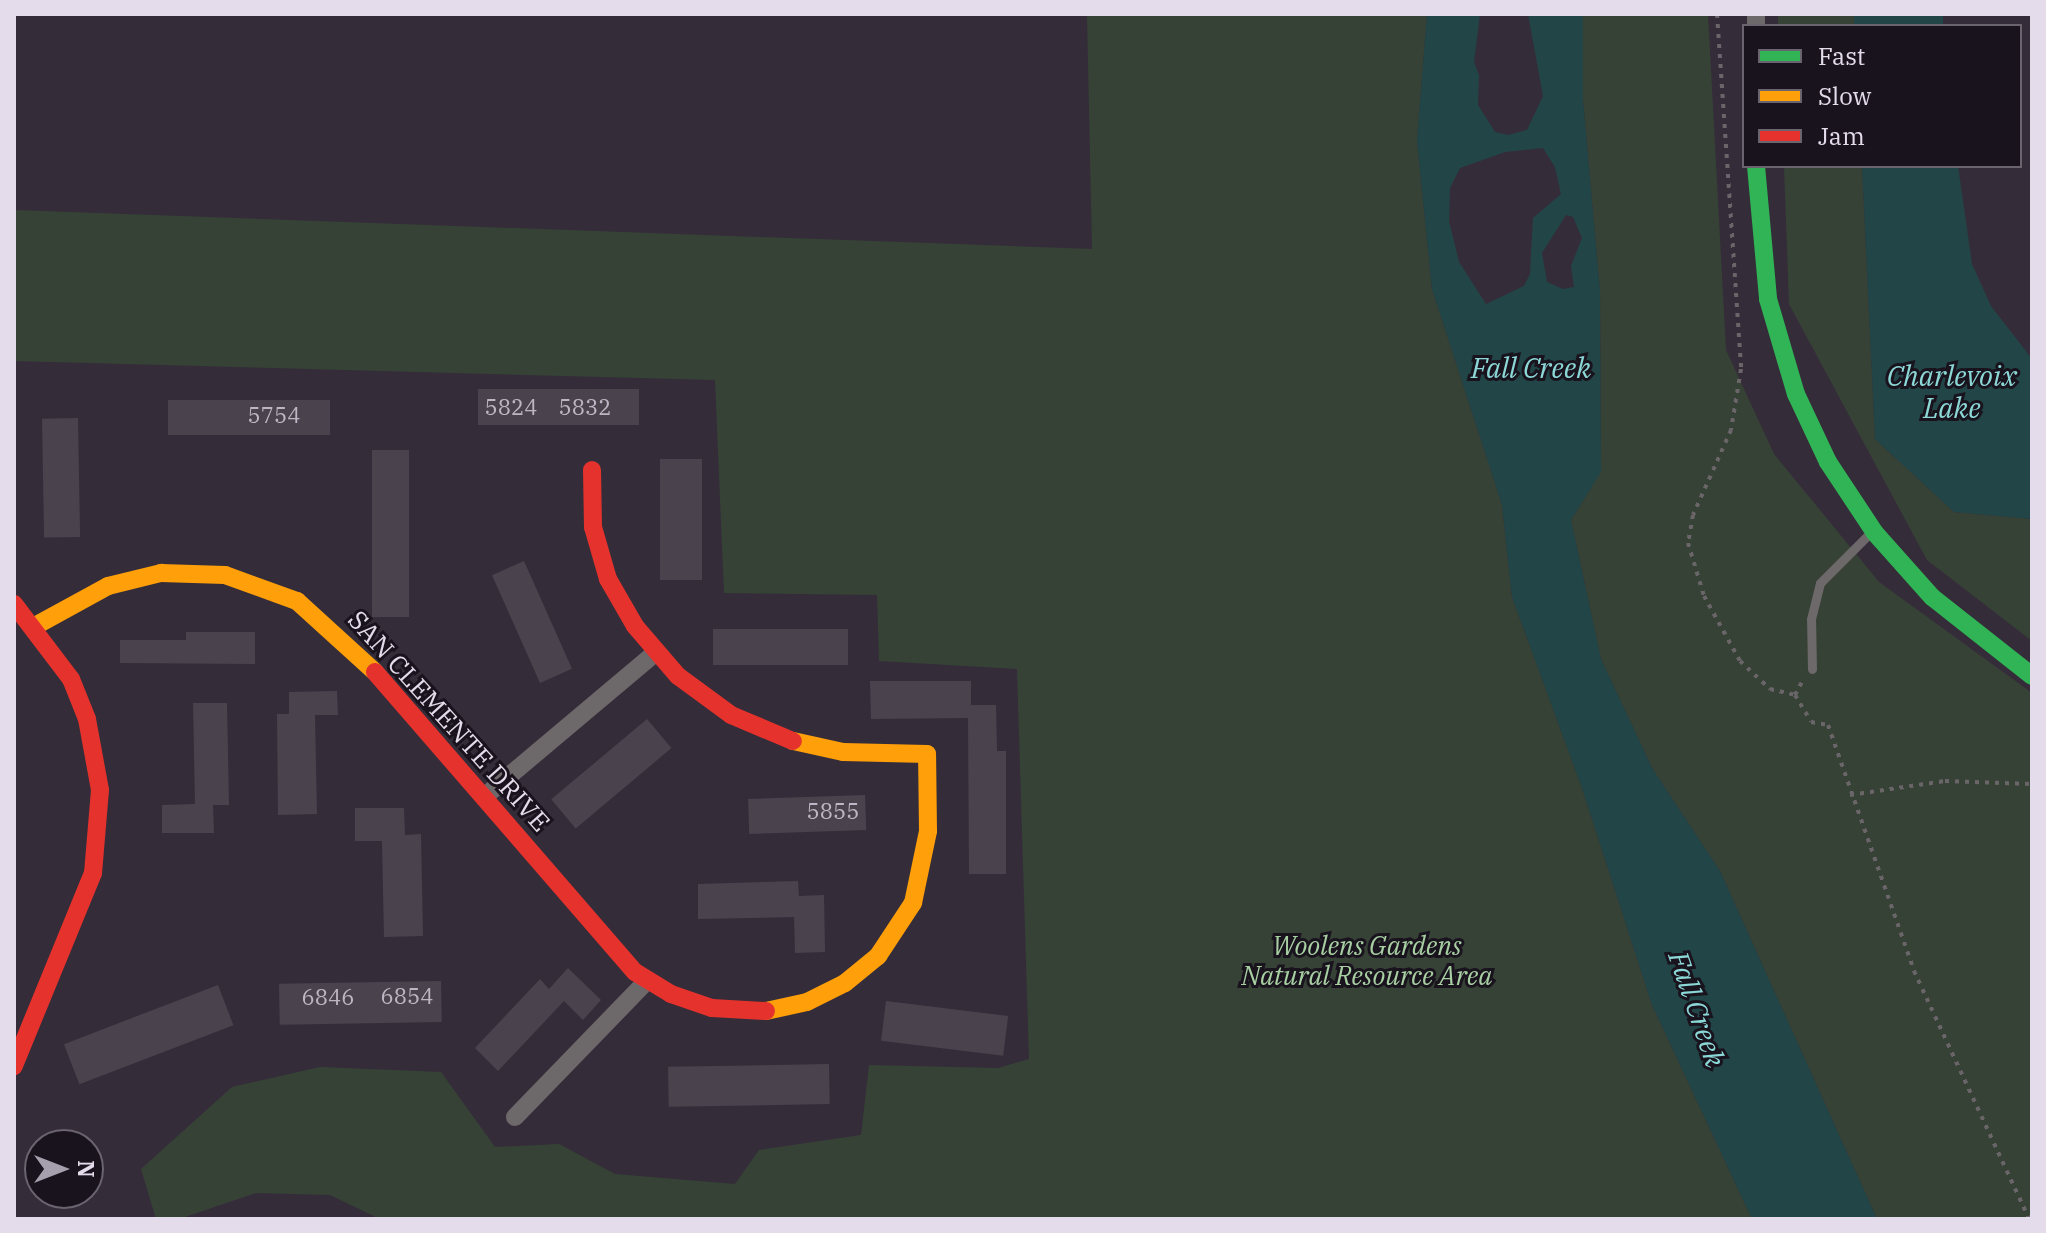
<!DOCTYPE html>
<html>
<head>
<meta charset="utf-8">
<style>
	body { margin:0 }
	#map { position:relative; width:2046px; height:1233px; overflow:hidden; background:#342d39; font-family:"IBM Plex Serif",serif }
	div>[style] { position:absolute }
	.green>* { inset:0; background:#374236; transform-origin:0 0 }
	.water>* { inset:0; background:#224647; transform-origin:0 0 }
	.building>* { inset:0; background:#4a434d; transform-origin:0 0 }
	.path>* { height:4px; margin-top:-2px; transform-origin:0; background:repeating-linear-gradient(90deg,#6a6569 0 4px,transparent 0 10px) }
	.lane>* { height:9px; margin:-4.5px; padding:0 4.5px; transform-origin:4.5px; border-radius:4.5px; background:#6d686a }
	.street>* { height:18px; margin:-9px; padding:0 9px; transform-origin:9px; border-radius:9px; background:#6d686a }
	.fast>* { height:18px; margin:-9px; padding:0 9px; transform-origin:9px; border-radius:9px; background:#30b455 }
	.slow>* { height:18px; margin:-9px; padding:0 9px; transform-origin:9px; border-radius:9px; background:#ff9f0a }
	.jam>* { height:18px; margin:-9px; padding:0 9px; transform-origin:9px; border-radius:9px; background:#e5322d }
	span { translate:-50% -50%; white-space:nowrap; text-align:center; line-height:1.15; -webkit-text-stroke:6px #19131e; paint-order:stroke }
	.number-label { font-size:22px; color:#beb6c4 }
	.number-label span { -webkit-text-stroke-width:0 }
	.street-label { font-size:26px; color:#e4dceb }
	.park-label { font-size:26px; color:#a7cfa2; font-style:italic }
	.water-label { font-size:28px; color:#8cd8d7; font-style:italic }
	.frame { position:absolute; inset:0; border:16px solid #e4dceb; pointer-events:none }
	.legend { position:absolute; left:1742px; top:24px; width:280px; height:144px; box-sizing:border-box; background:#19131e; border:2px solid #6a6370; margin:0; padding:10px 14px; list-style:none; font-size:24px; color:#e4dceb }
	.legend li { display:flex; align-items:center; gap:16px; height:40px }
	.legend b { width:40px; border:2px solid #6a6370 }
	.north { position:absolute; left:24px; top:1129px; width:80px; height:80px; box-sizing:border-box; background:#19131e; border:2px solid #6a6370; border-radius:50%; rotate:90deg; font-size:22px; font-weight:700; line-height:32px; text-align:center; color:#e4dceb }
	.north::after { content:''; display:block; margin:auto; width:28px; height:36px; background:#a69fad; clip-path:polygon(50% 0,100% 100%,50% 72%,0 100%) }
</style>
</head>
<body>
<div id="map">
	<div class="green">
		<i style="clip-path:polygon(1087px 14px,1427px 14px,1417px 141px,1432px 289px,1502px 505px,1512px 597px,1582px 788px,1652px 1005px,1752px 1219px,380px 1219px,330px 1195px,256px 1193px,179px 1219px,156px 1219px,141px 1169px,232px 1087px,320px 1067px,441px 1072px,495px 1147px,559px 1144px,615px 1174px,735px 1184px,759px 1150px,861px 1135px,869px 1065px,998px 1068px,1029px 1059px,1017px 669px,879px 661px,877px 595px,724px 593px,715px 380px,14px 361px,14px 210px,1092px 249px)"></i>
		<i style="clip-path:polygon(1583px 14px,1708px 14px,1726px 350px,1774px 454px,1879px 582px,2032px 693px,2032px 1219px,1877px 1219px,1720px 871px,1652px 768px,1601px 659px,1571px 520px,1601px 471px,1600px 291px,1583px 100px)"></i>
		<i style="left:1778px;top:14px;width:76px;height:12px"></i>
		<i style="clip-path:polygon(1784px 166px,1862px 166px,1875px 439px,1954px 512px,2032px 519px,2032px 641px,1927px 560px,1789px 304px)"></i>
	</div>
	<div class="water">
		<i style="clip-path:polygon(evenodd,1427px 14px,1480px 14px,1474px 62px,1479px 75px,1478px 105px,1495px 132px,1508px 135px,1527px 130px,1543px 96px,1528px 14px,1583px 14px,1583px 100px,1600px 291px,1601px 472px,1571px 520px,1601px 659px,1652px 768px,1720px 871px,1877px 1219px,1752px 1219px,1652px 1005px,1582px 788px,1512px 597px,1502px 505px,1432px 289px,1417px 141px,1427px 14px,1543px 148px,1555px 167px,1561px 194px,1533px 218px,1530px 274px,1524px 286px,1486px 304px,1459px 262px,1449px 221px,1450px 188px,1460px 168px,1505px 152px,1543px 148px,1427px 14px,1566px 215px,1573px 217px,1582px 238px,1571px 266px,1574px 287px,1563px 289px,1547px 282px,1542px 253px,1566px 215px)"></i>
		<i style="left:1854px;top:14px;width:89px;height:12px"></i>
		<i style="clip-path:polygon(1862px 166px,1958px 166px,1972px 264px,1991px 306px,2032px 359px,2032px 519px,1954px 512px,1875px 439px)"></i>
	</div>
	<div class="building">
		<i style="left:639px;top:389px;width:36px;height:161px;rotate:90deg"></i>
		<i style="left:330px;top:400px;width:35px;height:162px;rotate:90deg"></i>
		<i style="left:78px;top:418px;width:119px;height:36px;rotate:89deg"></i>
		<i style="left:372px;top:450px;width:37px;height:167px"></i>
		<i style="left:660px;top:459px;width:42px;height:121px"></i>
		<i style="left:524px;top:561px;width:118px;height:35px;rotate:66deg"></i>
		<i style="left:848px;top:629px;width:36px;height:135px;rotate:90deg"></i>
		<i style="clip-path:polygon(186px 632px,255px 632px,255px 664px,120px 663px,120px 640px,186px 640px)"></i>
		<i style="clip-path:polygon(870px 681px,971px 681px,971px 705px,996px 705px,997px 751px,1006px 751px,1006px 874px,969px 874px,968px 718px,871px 719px)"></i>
		<i style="clip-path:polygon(337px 691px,338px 715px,315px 715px,317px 814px,278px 815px,277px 714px,289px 714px,289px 692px)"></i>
		<i style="clip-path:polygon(193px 703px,227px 703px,229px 805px,213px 805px,214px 833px,162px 833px,162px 805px,195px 804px)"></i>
		<i style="left:647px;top:719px;width:38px;height:125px;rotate:50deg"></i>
		<i style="left:865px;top:795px;width:35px;height:117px;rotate:88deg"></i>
		<i style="clip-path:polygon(355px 808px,404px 808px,405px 835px,421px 834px,423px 936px,384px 937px,382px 841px,355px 841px)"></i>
		<i style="clip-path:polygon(798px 881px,799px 896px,824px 895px,825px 952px,795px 953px,794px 917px,698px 919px,698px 884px)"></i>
		<i style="clip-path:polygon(568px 968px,601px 1000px,583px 1020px,564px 1001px,498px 1071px,475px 1048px,540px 979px,549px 989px)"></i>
		<i style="left:441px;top:981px;width:41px;height:162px;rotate:89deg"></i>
		<i style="left:218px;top:985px;width:43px;height:165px;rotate:69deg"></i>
		<i style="left:886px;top:1001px;width:123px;height:40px;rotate:7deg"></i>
		<i style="left:829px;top:1064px;width:40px;height:161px;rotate:89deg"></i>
	</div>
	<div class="path">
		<i style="left:1717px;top:14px;width:356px;rotate:86.1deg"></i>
		<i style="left:1741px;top:369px;width:62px;rotate:99.3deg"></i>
		<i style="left:1731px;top:430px;width:93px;rotate:114.1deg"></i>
		<i style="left:1693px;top:515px;width:28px;rotate:100deg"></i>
		<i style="left:1688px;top:543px;width:55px;rotate:73.2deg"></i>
		<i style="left:1704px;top:596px;width:74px;rotate:61deg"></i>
		<i style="left:1740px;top:661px;width:41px;rotate:43deg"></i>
		<i style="left:1770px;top:689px;width:26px;rotate:13deg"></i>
		<i style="left:1795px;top:695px;width:31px;rotate:59deg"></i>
		<i style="left:1811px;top:722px;width:17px;rotate:10deg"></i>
		<i style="left:1828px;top:725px;width:261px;rotate:70.7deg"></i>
		<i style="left:1914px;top:971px;width:273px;rotate:65.1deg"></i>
		<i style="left:1795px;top:695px;width:17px;rotate:-62deg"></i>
		<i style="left:1850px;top:795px;width:96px;rotate:-8.4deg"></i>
		<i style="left:1945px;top:781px;width:87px;rotate:2deg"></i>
	</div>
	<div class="lane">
		<i style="left:1812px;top:669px;width:50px;rotate:-91.1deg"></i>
		<i style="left:1811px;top:619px;width:37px;rotate:-76deg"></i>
		<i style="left:1820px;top:583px;width:72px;rotate:-45deg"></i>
	</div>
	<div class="street">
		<i style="left:1756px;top:26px;width:12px;rotate:-90deg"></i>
		<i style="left:484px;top:797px;width:225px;rotate:-40.1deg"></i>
		<i style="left:515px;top:1117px;width:190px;rotate:-45.9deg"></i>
	</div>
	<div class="fast">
		<i style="left:1756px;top:166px;width:134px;rotate:84.8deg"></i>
		<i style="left:1768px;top:299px;width:99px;rotate:73.6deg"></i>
		<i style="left:1796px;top:394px;width:75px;rotate:64.8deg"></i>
		<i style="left:1828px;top:462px;width:85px;rotate:56.5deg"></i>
		<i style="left:1875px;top:533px;width:86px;rotate:48.3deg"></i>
		<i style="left:1932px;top:597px;width:127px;rotate:38.3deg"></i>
	</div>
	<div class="slow">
		<i style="left:35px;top:626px;width:83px;rotate:-28.7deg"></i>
		<i style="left:108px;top:586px;width:55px;rotate:-13.8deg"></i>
		<i style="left:161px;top:573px;width:64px;rotate:1.8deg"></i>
		<i style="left:225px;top:575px;width:77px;rotate:19.9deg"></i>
		<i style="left:297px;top:601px;width:105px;rotate:42.3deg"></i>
		<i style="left:766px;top:1011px;width:42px;rotate:-12.4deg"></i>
		<i style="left:807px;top:1002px;width:42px;rotate:-26.6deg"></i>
		<i style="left:845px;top:983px;width:43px;rotate:-39.3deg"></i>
		<i style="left:878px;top:956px;width:64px;rotate:-56.6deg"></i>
		<i style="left:913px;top:903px;width:74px;rotate:-78.2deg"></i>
		<i style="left:928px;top:831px;width:77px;rotate:-90.7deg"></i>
		<i style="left:927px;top:754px;width:84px;rotate:-178.6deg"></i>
		<i style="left:843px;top:752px;width:51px;rotate:-167.6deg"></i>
	</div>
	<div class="jam">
		<i style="left:592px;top:470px;width:57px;rotate:89deg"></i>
		<i style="left:593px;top:527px;width:54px;rotate:73.9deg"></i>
		<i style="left:608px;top:579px;width:54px;rotate:60.1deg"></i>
		<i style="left:635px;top:626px;width:66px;rotate:49.3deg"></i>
		<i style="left:678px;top:676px;width:66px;rotate:36.3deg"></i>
		<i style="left:731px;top:715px;width:67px;rotate:22.8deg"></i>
		<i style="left:14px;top:604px;width:94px;rotate:52.8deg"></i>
		<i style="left:71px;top:679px;width:43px;rotate:68.2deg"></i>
		<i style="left:87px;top:719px;width:72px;rotate:79.6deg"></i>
		<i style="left:100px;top:790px;width:83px;rotate:94.8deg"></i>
		<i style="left:93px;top:873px;width:209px;rotate:112.3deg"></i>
		<i style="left:375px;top:672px;width:397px;rotate:49.1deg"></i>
		<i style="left:635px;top:972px;width:42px;rotate:31.4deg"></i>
		<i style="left:671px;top:994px;width:43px;rotate:18.9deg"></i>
		<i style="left:712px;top:1008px;width:54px;rotate:3.2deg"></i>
	</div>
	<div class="number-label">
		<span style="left:511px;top:407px">5824</span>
		<span style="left:585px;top:407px">5832</span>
		<span style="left:274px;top:415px">5754</span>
		<span style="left:833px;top:811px">5855</span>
		<span style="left:407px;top:996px">6854</span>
		<span style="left:328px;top:997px">6846</span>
	</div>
	<div class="street-label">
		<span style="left:449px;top:721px;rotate:48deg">SAN CLEMENTE DRIVE</span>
	</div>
	<div class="park-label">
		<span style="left:1367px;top:961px">Woolens Gardens<br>Natural Resource Area</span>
	</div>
	<div class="water-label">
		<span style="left:1531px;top:368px">Fall Creek</span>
		<span style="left:1952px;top:392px">Charlevoix<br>Lake</span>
		<span style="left:1697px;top:1009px;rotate:71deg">Fall Creek</span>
	</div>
	<div class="frame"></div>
	<ul class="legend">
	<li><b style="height:10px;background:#30b455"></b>Fast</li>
	<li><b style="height:10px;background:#ff9f0a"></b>Slow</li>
	<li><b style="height:10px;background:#e5322d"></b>Jam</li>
	</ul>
	<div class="north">N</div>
</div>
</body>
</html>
